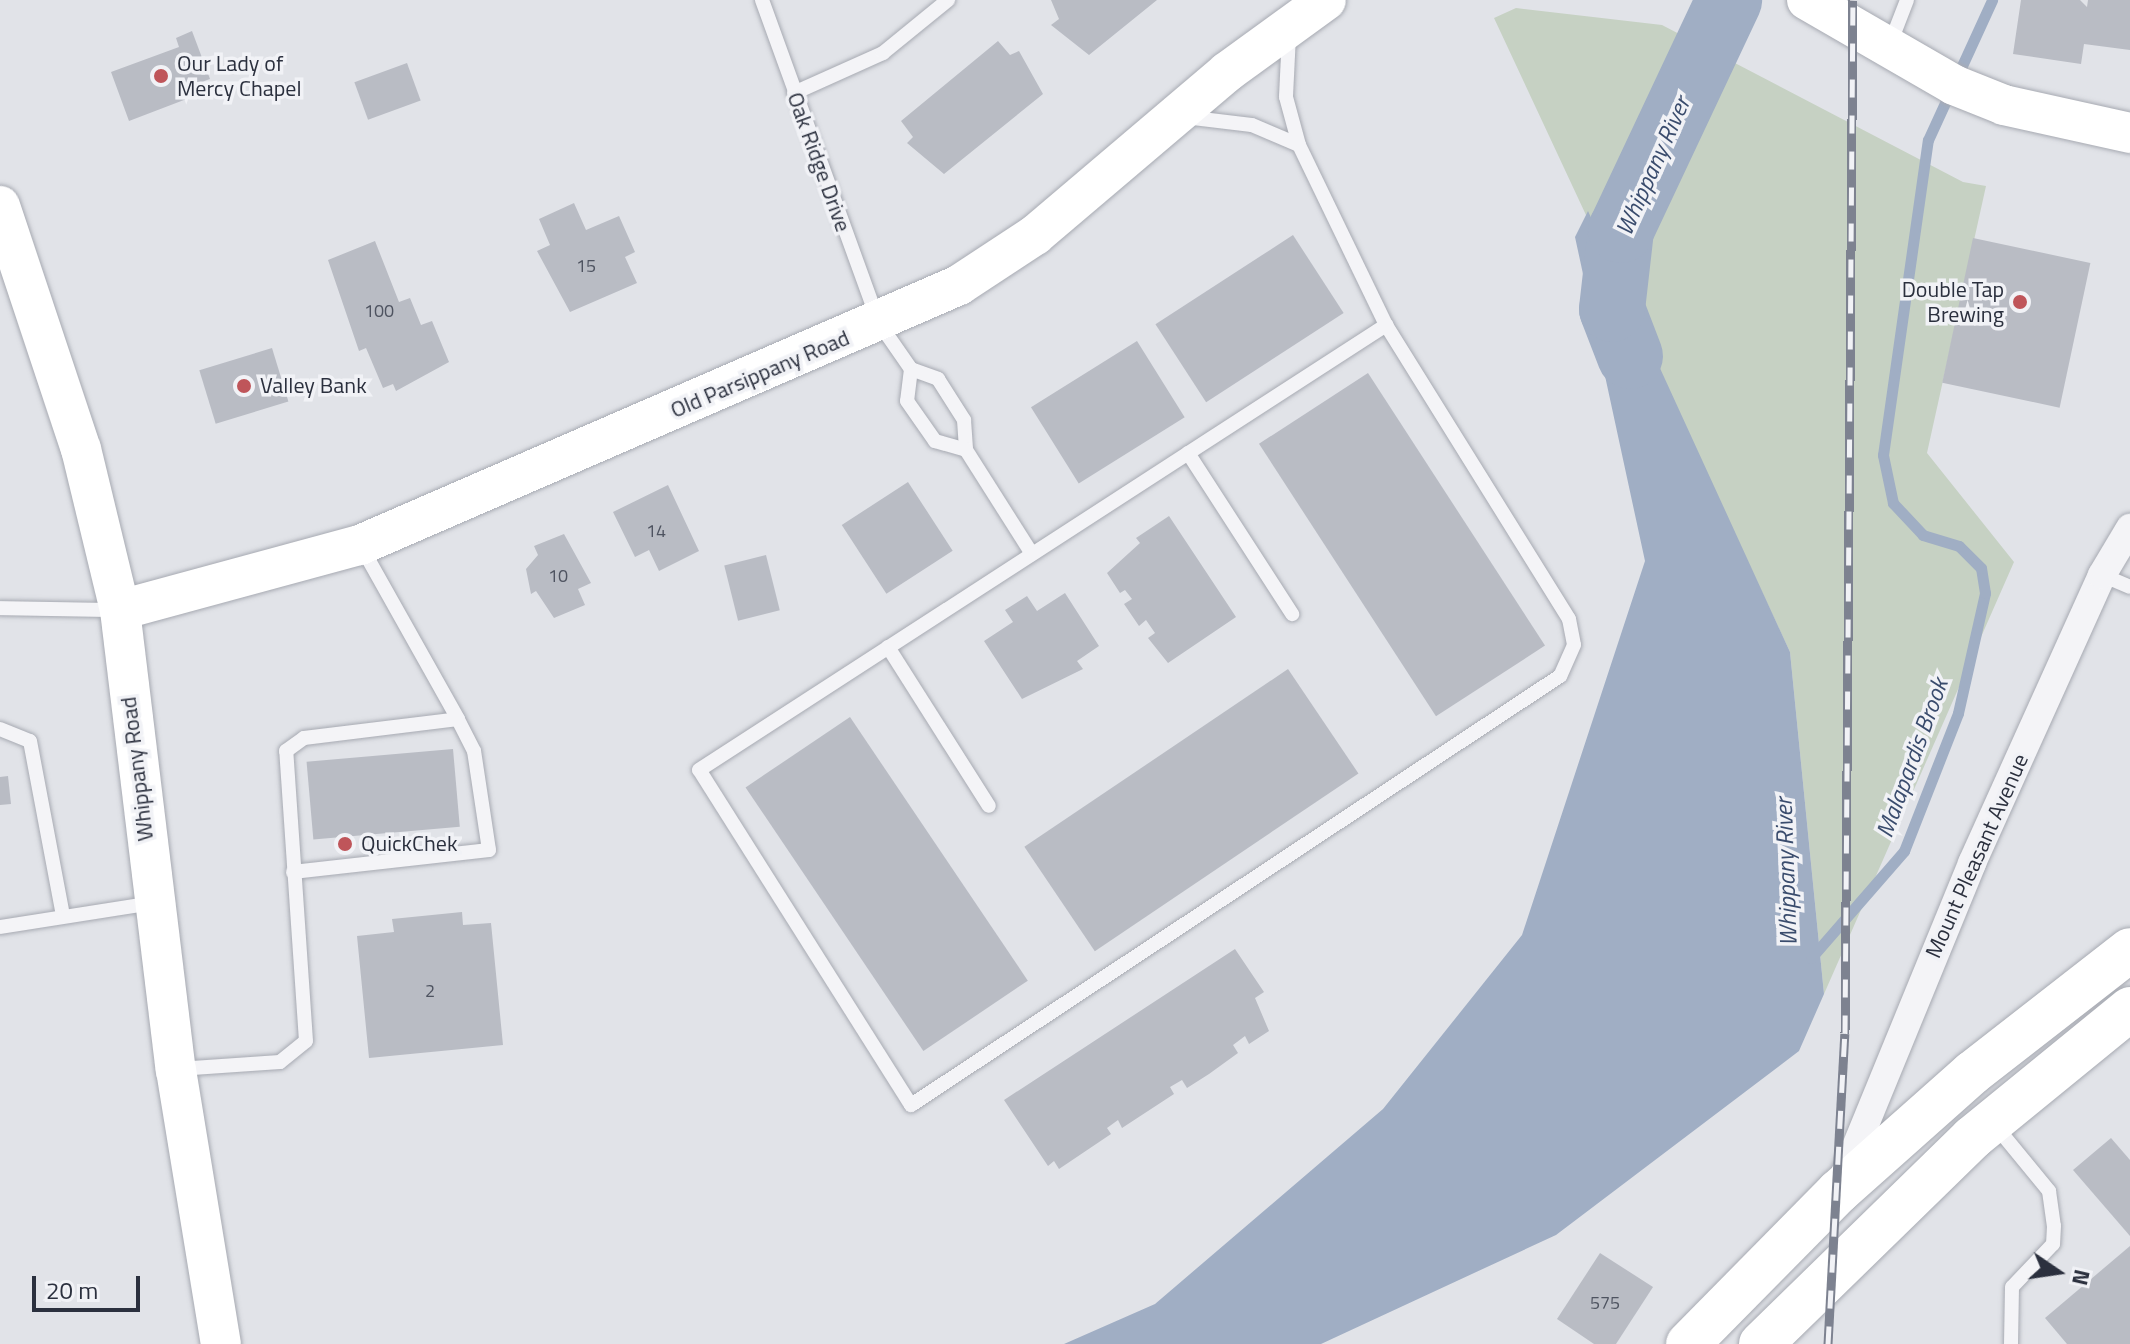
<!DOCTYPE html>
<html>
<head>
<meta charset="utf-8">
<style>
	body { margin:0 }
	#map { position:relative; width:2130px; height:1344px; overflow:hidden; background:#e1e3e8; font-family:"Titillium Web",sans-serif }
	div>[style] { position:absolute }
	.green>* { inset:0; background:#c6d1c3 }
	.water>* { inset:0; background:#a0aec4 }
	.stream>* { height:11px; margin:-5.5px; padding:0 5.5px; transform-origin:5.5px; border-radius:5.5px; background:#a0aec4 }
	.river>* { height:66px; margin:-33px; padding:0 33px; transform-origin:33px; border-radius:33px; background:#a0aec4 }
	.building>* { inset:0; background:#b9bcc4; transform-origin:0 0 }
	.roads { filter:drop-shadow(0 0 2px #a7aab2) drop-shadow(0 0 2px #a7aab2) }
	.lane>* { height:14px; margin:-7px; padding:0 7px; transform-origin:7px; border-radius:7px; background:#f4f4f7 }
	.street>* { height:28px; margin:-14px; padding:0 14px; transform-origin:14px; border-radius:14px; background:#f4f4f7 }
	.secondary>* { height:40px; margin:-20px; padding:0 20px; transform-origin:20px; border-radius:20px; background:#fff }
	.primary>* { height:44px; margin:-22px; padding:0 22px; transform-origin:22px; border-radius:22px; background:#fff }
	.rail>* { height:9px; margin-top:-4.5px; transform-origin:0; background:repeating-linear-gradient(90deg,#f1f2f6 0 18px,#7d8290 0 36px); box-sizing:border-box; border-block:2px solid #7d8290 }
	.dots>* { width:22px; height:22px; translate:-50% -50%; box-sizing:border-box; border:4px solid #f1f2f6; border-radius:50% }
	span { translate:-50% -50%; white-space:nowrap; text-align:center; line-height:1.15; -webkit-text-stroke:7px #f1f2f6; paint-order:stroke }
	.number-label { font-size:18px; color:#4e5360 }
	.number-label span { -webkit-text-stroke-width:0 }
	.poi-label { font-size:22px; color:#2b303e }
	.left { translate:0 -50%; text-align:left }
	.right { translate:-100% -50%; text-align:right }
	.street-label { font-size:22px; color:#2b303e }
	.water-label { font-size:24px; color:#3a4c6d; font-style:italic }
	.north { position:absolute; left:2018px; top:1232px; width:80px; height:80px; -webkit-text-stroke:6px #f1f2f6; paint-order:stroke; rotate:103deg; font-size:22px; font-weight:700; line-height:32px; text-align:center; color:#2b303e }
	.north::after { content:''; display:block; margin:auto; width:28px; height:36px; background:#2b303e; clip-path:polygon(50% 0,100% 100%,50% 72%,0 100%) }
	.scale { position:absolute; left:32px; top:1276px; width:108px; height:36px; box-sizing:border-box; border:4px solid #2b303e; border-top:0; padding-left:10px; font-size:24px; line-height:28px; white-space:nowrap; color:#2b303e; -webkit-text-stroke:6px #f1f2f6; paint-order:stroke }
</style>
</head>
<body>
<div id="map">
	<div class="green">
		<i style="clip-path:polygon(1516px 8px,1662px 25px,1963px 182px,1986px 186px,1927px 453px,2014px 562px,1824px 994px,1790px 652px,1494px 18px)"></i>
	</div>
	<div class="water">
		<i style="clip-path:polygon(1588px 211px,1790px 652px,1824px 994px,1799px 1051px,1556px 1235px,1321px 1344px,1064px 1344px,1155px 1304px,1383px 1109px,1522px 935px,1645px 561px,1575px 237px)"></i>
	</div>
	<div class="stream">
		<i style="left:1811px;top:958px;width:142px;rotate:-49deg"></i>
		<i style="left:1904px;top:851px;width:148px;rotate:-68.6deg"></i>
		<i style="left:1958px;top:713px;width:123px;rotate:-77.3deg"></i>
		<i style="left:1985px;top:593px;width:25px;rotate:-99deg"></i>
		<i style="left:1981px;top:568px;width:31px;rotate:-135deg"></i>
		<i style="left:1959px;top:546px;width:38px;rotate:-163deg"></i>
		<i style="left:1923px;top:535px;width:44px;rotate:-133.2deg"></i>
		<i style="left:1893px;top:503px;width:49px;rotate:-101.8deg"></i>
		<i style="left:1883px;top:455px;width:318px;rotate:-81.9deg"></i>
		<i style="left:1928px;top:140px;width:154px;rotate:-65.4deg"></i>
	</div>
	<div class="river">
		<i style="left:1630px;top:356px;width:50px;rotate:-111deg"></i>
		<i style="left:1612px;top:309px;width:80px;rotate:-83.5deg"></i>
		<i style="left:1621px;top:230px;width:254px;rotate:-64.8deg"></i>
	</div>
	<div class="building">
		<i style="clip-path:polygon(1051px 0,1157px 0,1089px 55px,1051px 25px,1059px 19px)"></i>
		<i style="clip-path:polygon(2021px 0,2080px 0,2087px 7px,2088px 0,2130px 0,2130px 50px,2084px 44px,2081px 64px,2013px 54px)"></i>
		<i style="clip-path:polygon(192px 31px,210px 79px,193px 85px,197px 95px,129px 121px,111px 72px,179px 47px,176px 38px)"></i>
		<i style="clip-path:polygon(998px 41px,1010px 55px,1019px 51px,1043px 94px,944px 174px,907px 143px,913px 137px,901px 121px)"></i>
		<i style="left:407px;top:63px;width:40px;height:56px;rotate:70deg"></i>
		<i style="clip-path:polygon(574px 203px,586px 230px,619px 216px,635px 252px,625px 257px,637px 283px,570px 312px,537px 251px,550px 245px,539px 219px)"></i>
		<i style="left:1293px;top:235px;width:93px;height:164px;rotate:57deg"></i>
		<i style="left:1973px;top:238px;width:120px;height:148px;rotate:12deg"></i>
		<i style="clip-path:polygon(375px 241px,399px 302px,410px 298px,421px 325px,432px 321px,449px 362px,396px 391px,393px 384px,383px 388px,366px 348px,359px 351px,328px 260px)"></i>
		<i style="left:1137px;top:341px;width:90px;height:125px;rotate:58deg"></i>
		<i style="left:272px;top:348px;width:56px;height:76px;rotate:73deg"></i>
		<i style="left:1368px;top:373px;width:325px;height:130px;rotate:57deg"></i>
		<i style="left:908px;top:482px;width:82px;height:79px;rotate:57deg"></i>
		<i style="clip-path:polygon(668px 485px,699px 551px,659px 571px,649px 550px,635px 557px,613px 512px)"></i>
		<i style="clip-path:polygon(1169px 516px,1236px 617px,1168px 663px,1148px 638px,1155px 633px,1146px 620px,1139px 626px,1124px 604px,1132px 599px,1125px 590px,1120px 593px,1107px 573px,1140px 543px,1136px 538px)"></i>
		<i style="clip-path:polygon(564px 534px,591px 583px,578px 589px,585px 605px,554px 618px,536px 591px,531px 594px,526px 569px,538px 555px,534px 546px)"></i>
		<i style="left:766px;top:555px;width:57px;height:43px;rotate:76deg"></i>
		<i style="clip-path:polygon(1065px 593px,1099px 646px,1077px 661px,1083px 669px,1022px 699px,984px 641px,1013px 622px,1005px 610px,1027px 596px,1037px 611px)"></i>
		<i style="left:1288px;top:669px;width:126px;height:318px;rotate:56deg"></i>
		<i style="left:850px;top:717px;width:318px;height:126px;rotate:56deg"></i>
		<i style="left:453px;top:749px;width:78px;height:147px;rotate:85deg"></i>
		<i style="clip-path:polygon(8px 776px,11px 804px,0 805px,0 777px)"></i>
		<i style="clip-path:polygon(462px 912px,463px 925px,491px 923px,503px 1045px,369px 1058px,357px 936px,394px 932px,392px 919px)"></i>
		<i style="clip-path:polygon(1235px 949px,1264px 992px,1255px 998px,1269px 1031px,1249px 1044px,1245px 1036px,1233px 1045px,1238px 1053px,1209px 1074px,1187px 1088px,1182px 1080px,1170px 1087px,1174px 1094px,1122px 1128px,1118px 1120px,1107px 1128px,1111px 1134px,1059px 1169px,1054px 1161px,1048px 1166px,1004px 1100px)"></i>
		<i style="clip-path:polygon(2111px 1138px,2130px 1160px,2130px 1236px,2073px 1170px)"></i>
		<i style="clip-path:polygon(2130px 1246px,2130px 1344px,2067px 1344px,2045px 1318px)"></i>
		<i style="clip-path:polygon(1600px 1253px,1653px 1287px,1616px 1344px,1594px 1344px,1557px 1319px)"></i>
	</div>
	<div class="roads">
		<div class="lane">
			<i style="left:762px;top:0;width:344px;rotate:70.1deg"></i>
			<i style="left:879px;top:323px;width:56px;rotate:55.2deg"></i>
			<i style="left:911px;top:369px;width:29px;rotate:20deg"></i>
			<i style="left:938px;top:379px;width:49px;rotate:57.6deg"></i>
			<i style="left:964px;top:420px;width:30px;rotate:86deg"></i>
			<i style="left:966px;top:450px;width:123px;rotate:57.6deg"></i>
			<i style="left:1289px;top:35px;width:62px;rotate:92.8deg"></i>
			<i style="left:1286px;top:97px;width:50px;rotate:74.8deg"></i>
			<i style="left:1299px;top:145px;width:200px;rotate:64.2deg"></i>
			<i style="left:1386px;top:325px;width:346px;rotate:58.1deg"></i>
			<i style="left:1569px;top:619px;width:26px;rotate:79deg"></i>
			<i style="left:1574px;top:645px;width:34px;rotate:114deg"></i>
			<i style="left:1560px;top:676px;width:778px;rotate:146.53deg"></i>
			<i style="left:911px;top:1105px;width:396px;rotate:-122.3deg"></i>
			<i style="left:699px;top:770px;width:819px;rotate:-32.93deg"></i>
			<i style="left:1890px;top:44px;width:47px;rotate:-68.9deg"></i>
			<i style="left:794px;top:93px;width:98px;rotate:-24.2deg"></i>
			<i style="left:883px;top:53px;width:84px;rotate:-39.2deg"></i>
			<i style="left:1185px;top:117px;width:67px;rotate:6.8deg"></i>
			<i style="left:1252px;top:125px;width:51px;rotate:23.1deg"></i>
			<i style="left:911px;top:369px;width:32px;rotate:97deg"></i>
			<i style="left:907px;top:401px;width:49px;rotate:55deg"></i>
			<i style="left:935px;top:441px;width:32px;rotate:16deg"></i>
			<i style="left:1188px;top:453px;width:192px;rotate:57.1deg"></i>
			<i style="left:2102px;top:575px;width:30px;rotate:23deg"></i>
			<i style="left:0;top:608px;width:116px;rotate:1deg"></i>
			<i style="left:888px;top:647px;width:188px;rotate:57.6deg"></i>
			<i style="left:0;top:729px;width:32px;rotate:22deg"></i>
			<i style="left:30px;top:741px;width:178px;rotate:79.3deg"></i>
			<i style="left:293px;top:872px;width:197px;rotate:-6.4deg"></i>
			<i style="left:489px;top:850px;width:100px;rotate:-98.6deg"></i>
			<i style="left:474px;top:751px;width:36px;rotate:-117deg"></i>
			<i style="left:0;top:927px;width:155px;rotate:-8.9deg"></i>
			<i style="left:178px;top:1069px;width:102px;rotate:-3.9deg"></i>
			<i style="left:280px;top:1062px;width:33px;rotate:-39deg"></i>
			<i style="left:306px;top:1041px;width:291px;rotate:-93.9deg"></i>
			<i style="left:286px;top:751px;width:22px;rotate:-36deg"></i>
			<i style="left:304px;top:738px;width:155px;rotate:-7deg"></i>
			<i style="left:458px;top:719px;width:196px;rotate:-119.3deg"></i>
			<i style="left:1994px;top:1124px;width:87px;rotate:50.6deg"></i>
			<i style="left:2049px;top:1191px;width:35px;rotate:82deg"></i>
			<i style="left:2054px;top:1226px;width:18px;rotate:93deg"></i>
			<i style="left:2053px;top:1244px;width:59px;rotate:133.6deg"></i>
			<i style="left:2012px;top:1287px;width:57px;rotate:91deg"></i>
		</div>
		<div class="street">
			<i style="left:1841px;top:1183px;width:346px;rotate:-67.7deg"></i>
			<i style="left:1972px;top:863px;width:316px;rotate:-65.7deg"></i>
			<i style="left:2102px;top:575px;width:55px;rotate:-59.2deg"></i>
		</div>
		<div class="secondary">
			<i style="left:1807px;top:0;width:170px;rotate:30deg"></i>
			<i style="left:1954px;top:85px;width:54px;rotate:21.8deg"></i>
			<i style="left:2004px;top:105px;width:129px;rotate:12.5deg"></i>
			<i style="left:0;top:206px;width:256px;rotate:71.6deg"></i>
			<i style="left:81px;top:449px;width:166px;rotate:76.4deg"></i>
			<i style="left:120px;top:610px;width:463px;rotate:83.1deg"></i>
			<i style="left:176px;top:1070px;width:278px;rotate:80.7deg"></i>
			<i style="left:120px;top:610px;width:249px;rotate:-15.2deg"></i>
			<i style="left:360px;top:545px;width:653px;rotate:-23.46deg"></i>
			<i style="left:959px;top:285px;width:91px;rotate:-33.3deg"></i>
			<i style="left:1035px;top:235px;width:252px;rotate:-40.3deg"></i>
			<i style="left:1227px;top:72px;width:122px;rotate:-36deg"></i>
		</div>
		<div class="primary">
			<i style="left:1688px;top:1344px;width:214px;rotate:-45.4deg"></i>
			<i style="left:1838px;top:1192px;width:179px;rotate:-41.6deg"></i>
			<i style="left:1972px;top:1073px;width:200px;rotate:-37.9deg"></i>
			<i style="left:1761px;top:1344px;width:295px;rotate:-44.3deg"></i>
			<i style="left:1972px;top:1138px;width:204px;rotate:-39.2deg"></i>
		</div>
	</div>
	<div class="rail">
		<i style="left:1828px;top:1344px;width:311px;rotate:-86.9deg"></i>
		<i style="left:1845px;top:1033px;width:1033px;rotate:-89.56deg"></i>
	</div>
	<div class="dots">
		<i style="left:161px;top:76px;background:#bf555a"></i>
		<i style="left:2020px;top:302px;background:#bf555a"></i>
		<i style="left:244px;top:386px;background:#bf555a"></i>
		<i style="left:345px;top:844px;background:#bf555a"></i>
	</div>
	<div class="number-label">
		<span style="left:586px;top:266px">15</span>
		<span style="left:379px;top:311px">100</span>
		<span style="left:656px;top:531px">14</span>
		<span style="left:558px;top:576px">10</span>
		<span style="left:430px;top:991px">2</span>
		<span style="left:1605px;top:1303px">575</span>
	</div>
	<div class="poi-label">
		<span class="left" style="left:177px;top:76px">Our Lady of<br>Mercy Chapel</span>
		<span class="right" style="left:2004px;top:302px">Double Tap<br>Brewing</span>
		<span class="left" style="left:260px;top:386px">Valley Bank</span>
		<span class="left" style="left:361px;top:844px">QuickChek</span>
	</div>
	<div class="street-label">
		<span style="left:819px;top:162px;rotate:70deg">Oak Ridge Drive</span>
		<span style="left:760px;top:374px;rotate:-23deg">Old Parsippany Road</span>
		<span style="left:137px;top:769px;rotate:-97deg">Whippany Road</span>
		<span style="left:1977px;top:856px;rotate:-66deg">Mount Pleasant Avenue</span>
	</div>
	<div class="water-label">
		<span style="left:1653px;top:166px;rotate:-66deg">Whippany River</span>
		<span style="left:1912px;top:758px;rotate:-70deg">Malapardis Brook</span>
		<span style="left:1786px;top:872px;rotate:-92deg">Whippany River</span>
	</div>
	<div class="north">N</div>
	<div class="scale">20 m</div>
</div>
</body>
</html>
